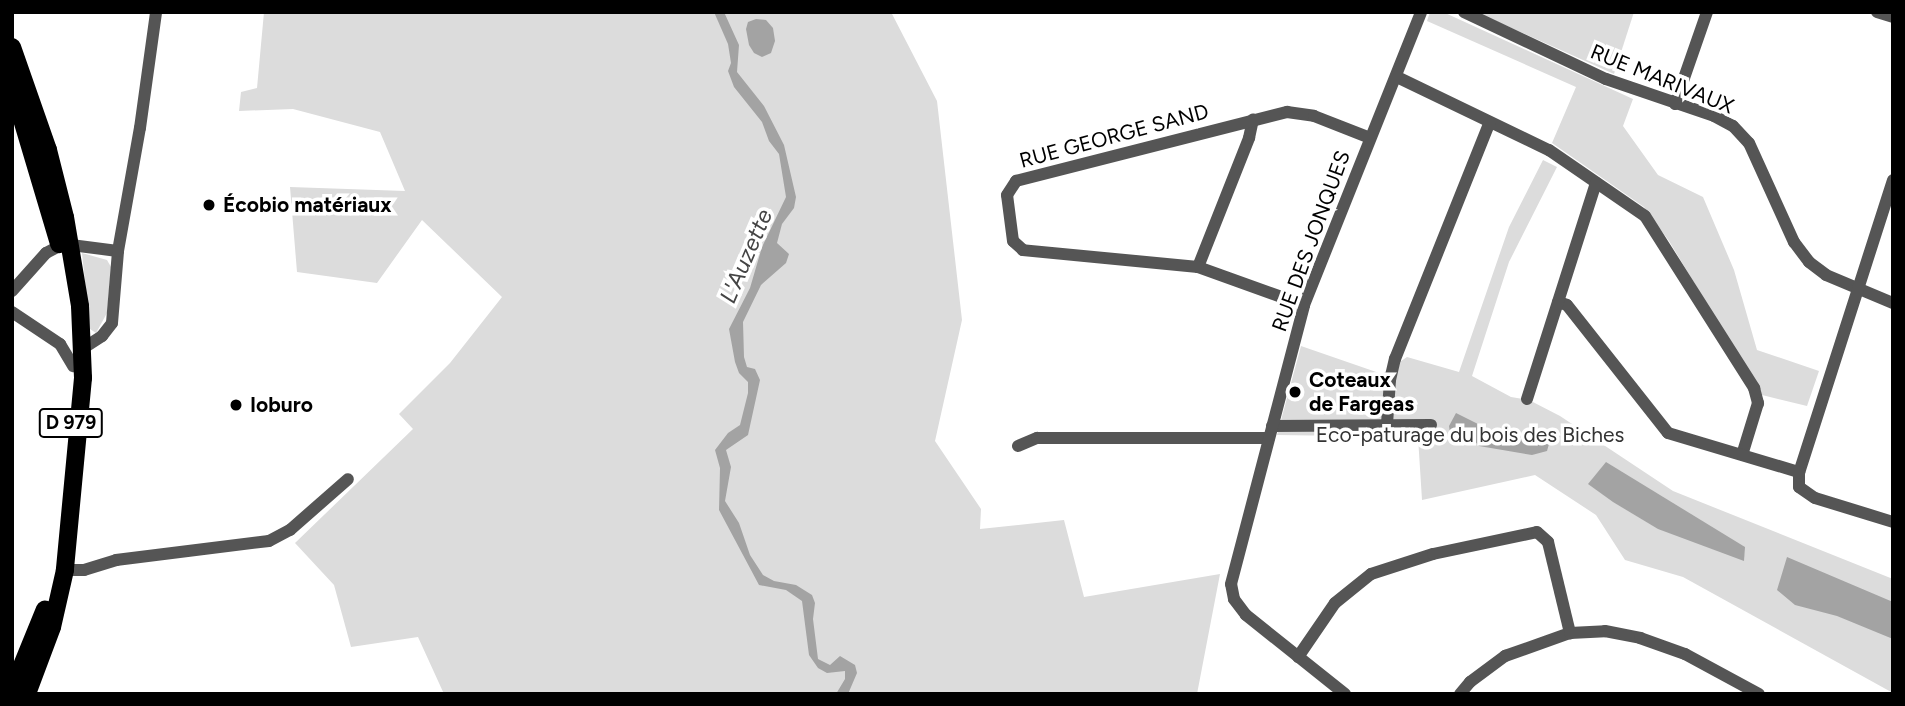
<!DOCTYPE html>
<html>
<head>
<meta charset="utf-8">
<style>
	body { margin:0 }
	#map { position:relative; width:1905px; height:706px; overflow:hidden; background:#fff; font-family:Figtree,sans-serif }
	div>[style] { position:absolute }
	.green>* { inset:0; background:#dcdcdc }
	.water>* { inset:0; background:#a3a3a3 }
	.minor>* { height:12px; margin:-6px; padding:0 6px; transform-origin:6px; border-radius:6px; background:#555 }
	.primary>* { height:18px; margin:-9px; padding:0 9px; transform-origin:9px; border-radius:9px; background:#000 }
	.dots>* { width:19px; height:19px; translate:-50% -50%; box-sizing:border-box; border:4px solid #fff; border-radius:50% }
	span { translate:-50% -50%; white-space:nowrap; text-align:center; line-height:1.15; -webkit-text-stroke:7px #fff; paint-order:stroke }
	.shield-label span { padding:2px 5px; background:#fff; border:2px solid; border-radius:5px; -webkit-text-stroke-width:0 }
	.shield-label { font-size:19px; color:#000; font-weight:700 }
	.street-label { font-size:21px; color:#000 }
	.poi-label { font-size:21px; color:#000; font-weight:700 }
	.left { translate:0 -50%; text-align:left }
	.park-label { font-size:21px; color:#333 }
	.water-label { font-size:23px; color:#444; font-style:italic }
	.frame { position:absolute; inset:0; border:14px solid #000; pointer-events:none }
</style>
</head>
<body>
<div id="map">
	<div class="green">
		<i style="clip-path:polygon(264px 12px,891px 12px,937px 101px,962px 320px,935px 441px,981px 509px,980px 529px,1064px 520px,1084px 597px,1220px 574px,1197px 694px,444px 694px,418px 637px,351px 647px,334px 585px,295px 543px,413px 429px,399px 414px,450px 363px,502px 297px,422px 220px,377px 283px,297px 272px,290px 187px,405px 191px,380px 132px,293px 109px,239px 111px,241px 92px,257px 88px)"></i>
		<i style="clip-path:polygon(1430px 12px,1443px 12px,1633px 99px,1623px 126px,1658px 175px,1703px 197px,1734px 270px,1757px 350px,1819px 371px,1807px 406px,1762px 395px,1669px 241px,1644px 207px,1552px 143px,1576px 87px,1427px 21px)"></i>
		<i style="clip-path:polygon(1476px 12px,1634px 12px,1614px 74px)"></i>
		<i style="clip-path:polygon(1543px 160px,1557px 167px,1509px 262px,1472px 376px,1511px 397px,1529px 400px,1560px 416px,1673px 491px,1893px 579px,1893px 693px,1683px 577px,1625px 560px,1596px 515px,1535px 475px,1422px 500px,1418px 437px,1277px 435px,1301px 346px,1382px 374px,1407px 357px,1459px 372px,1509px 227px)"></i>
		<i style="clip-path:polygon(82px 253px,107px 260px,111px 267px,107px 313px,96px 333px,90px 329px)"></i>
	</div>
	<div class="water">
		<i style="clip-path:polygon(714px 12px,724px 12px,739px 45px,737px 72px,764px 106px,784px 145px,796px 197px,794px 208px,782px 224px,777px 243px,789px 254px,786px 263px,761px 285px,743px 322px,744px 357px,747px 367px,755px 369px,760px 380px,748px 435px,726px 450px,731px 467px,725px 501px,739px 523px,750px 555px,763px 575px,774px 581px,796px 585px,812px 595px,815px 603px,813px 619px,818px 659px,830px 665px,840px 656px,855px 665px,857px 673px,848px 694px,836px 694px,845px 679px,845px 671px,827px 673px,818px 668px,809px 655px,802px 601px,786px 590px,759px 585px,719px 510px,720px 468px,715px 450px,728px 433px,740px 425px,748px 393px,748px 382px,739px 373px,735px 362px,729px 329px,750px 288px,762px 247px,786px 197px,779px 154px,769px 141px,762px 122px,734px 87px,728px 71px,731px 63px,728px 44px)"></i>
		<i style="clip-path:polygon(756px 19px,766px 20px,773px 28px,775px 41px,771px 53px,762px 57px,754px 53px,749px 45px,746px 29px,748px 22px)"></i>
		<i style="clip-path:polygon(1456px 413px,1488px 429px,1549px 444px,1547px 451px,1532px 455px,1479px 446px,1471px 437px,1450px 433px,1449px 426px)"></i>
		<i style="clip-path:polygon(1606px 462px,1745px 547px,1744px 561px,1658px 529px,1613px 502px,1588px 484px)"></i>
		<i style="clip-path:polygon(1787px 557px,1893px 602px,1893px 639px,1837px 616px,1795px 605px,1777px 590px)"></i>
	</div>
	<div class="minor">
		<i style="left:1464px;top:12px;width:157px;rotate:25.3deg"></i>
		<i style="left:1606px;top:79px;width:114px;rotate:18.9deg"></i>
		<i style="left:1714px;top:116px;width:21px;rotate:28deg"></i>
		<i style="left:1733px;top:126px;width:23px;rotate:47deg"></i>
		<i style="left:1749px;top:143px;width:109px;rotate:65.6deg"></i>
		<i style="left:1794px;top:242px;width:25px;rotate:53deg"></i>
		<i style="left:1809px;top:262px;width:21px;rotate:37deg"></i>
		<i style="left:1826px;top:275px;width:73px;rotate:22.7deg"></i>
		<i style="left:1877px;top:12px;width:17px;rotate:17deg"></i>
		<i style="left:1397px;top:77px;width:169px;rotate:25.7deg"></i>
		<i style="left:1549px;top:150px;width:116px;rotate:34.5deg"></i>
		<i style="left:1645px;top:216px;width:204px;rotate:57.6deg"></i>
		<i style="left:1754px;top:388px;width:16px;rotate:75deg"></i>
		<i style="left:1758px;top:403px;width:54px;rotate:107.1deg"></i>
		<i style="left:1675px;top:104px;width:97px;rotate:-70.8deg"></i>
		<i style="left:1893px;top:180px;width:307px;rotate:107.8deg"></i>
		<i style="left:1799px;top:472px;width:15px;rotate:90deg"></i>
		<i style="left:1799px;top:487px;width:19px;rotate:35deg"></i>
		<i style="left:1815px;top:498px;width:82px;rotate:17.1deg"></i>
		<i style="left:71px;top:245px;width:47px;rotate:7.3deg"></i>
		<i style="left:1198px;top:267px;width:139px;rotate:-68.4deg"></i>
		<i style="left:1249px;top:138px;width:19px;rotate:-78deg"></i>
		<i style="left:12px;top:291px;width:51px;rotate:-48.2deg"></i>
		<i style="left:46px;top:253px;width:15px;rotate:-28deg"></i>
		<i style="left:1558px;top:302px;width:9px;rotate:18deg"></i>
		<i style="left:1567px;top:305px;width:163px;rotate:51.7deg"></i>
		<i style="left:1668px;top:433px;width:137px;rotate:16.6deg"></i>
		<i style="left:1304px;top:305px;width:113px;rotate:-160.3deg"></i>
		<i style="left:1198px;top:267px;width:176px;rotate:-174.5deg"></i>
		<i style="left:1023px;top:250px;width:13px;rotate:-138deg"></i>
		<i style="left:1013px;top:241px;width:46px;rotate:-97.4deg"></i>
		<i style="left:1007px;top:195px;width:17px;rotate:-57deg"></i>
		<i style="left:1016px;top:181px;width:280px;rotate:-14.3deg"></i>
		<i style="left:1287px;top:112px;width:27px;rotate:8deg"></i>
		<i style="left:1314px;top:116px;width:60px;rotate:21.4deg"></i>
		<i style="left:12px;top:312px;width:58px;rotate:33.7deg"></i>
		<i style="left:60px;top:344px;width:26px;rotate:59deg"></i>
		<i style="left:82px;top:349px;width:24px;rotate:-33deg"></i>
		<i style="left:102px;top:336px;width:16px;rotate:-52deg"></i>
		<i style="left:112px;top:323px;width:72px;rotate:-85.2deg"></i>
		<i style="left:118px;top:251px;width:125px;rotate:-79.9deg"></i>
		<i style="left:140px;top:128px;width:117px;rotate:-82.1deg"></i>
		<i style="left:1527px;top:399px;width:227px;rotate:-72.3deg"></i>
		<i style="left:1387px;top:424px;width:44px;rotate:-86.1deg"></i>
		<i style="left:1390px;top:380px;width:22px;rotate:-77deg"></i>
		<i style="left:1395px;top:359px;width:255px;rotate:-68.2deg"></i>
		<i style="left:1272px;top:426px;width:159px;rotate:-0.4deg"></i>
		<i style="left:1018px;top:446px;width:21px;rotate:-23deg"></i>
		<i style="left:1037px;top:438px;width:232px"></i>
		<i style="left:65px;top:570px;width:19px"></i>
		<i style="left:84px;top:570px;width:34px;rotate:-17deg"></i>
		<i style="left:116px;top:560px;width:154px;rotate:-7.1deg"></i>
		<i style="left:269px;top:541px;width:24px;rotate:-28deg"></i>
		<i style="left:290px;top:530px;width:77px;rotate:-41.3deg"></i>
		<i style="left:1298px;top:657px;width:65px;rotate:-55.6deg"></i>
		<i style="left:1335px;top:603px;width:46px;rotate:-38.9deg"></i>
		<i style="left:1371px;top:574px;width:65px;rotate:-17.9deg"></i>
		<i style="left:1433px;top:554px;width:106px;rotate:-11.9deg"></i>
		<i style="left:1537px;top:532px;width:15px;rotate:42deg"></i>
		<i style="left:1548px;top:542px;width:94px;rotate:76.4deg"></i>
		<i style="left:1345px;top:694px;width:127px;rotate:-141.4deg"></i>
		<i style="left:1246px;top:615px;width:20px;rotate:-127deg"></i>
		<i style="left:1234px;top:599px;width:15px;rotate:-101deg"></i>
		<i style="left:1231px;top:584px;width:288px;rotate:-75.3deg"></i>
		<i style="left:1304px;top:305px;width:315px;rotate:-68.2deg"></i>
		<i style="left:1460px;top:694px;width:16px;rotate:-50deg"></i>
		<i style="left:1470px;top:682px;width:44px;rotate:-36.6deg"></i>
		<i style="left:1505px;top:656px;width:69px;rotate:-19.5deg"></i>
		<i style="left:1570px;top:633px;width:35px;rotate:-3deg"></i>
		<i style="left:1605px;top:631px;width:36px;rotate:11deg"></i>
		<i style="left:1640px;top:638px;width:48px;rotate:19.6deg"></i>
		<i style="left:1685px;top:654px;width:84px;rotate:28.4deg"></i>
	</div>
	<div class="primary">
		<i style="left:12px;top:47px;width:109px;rotate:70.7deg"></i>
		<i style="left:48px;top:150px;width:69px;rotate:75.8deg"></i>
		<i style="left:65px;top:217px;width:90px;rotate:80.4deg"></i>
		<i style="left:80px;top:306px;width:72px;rotate:87.6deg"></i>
		<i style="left:83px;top:378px;width:193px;rotate:95.4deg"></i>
		<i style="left:65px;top:570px;width:58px;rotate:102.8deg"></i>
		<i style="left:52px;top:627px;width:72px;rotate:110.5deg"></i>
		<i style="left:12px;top:86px;width:165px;rotate:73.4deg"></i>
		<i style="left:12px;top:690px;width:87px;rotate:-67.8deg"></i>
	</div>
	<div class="dots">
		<i style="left:209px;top:205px;background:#000"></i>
		<i style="left:1295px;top:392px;background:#000"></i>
		<i style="left:236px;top:405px;background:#000"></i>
	</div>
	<div class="shield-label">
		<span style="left:71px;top:423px">D 979</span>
	</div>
	<div class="street-label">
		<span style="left:1662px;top:79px;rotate:22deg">RUE MARIVAUX</span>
		<span style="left:1114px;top:136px;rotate:-15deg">RUE GEORGE SAND</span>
		<span style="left:1311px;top:241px;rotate:-70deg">RUE DES JONQUES</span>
	</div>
	<div class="poi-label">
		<span class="left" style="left:223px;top:205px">Écobio matériaux</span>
		<span class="left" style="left:1309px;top:392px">Coteaux<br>de Fargeas</span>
		<span class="left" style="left:250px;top:405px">Ioburo</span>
	</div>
	<div class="park-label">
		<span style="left:1470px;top:435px">Eco-paturage du bois des Biches</span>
	</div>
	<div class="water-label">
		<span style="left:746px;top:256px;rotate:-67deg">L'Auzette</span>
	</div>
	<div class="frame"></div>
</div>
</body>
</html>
